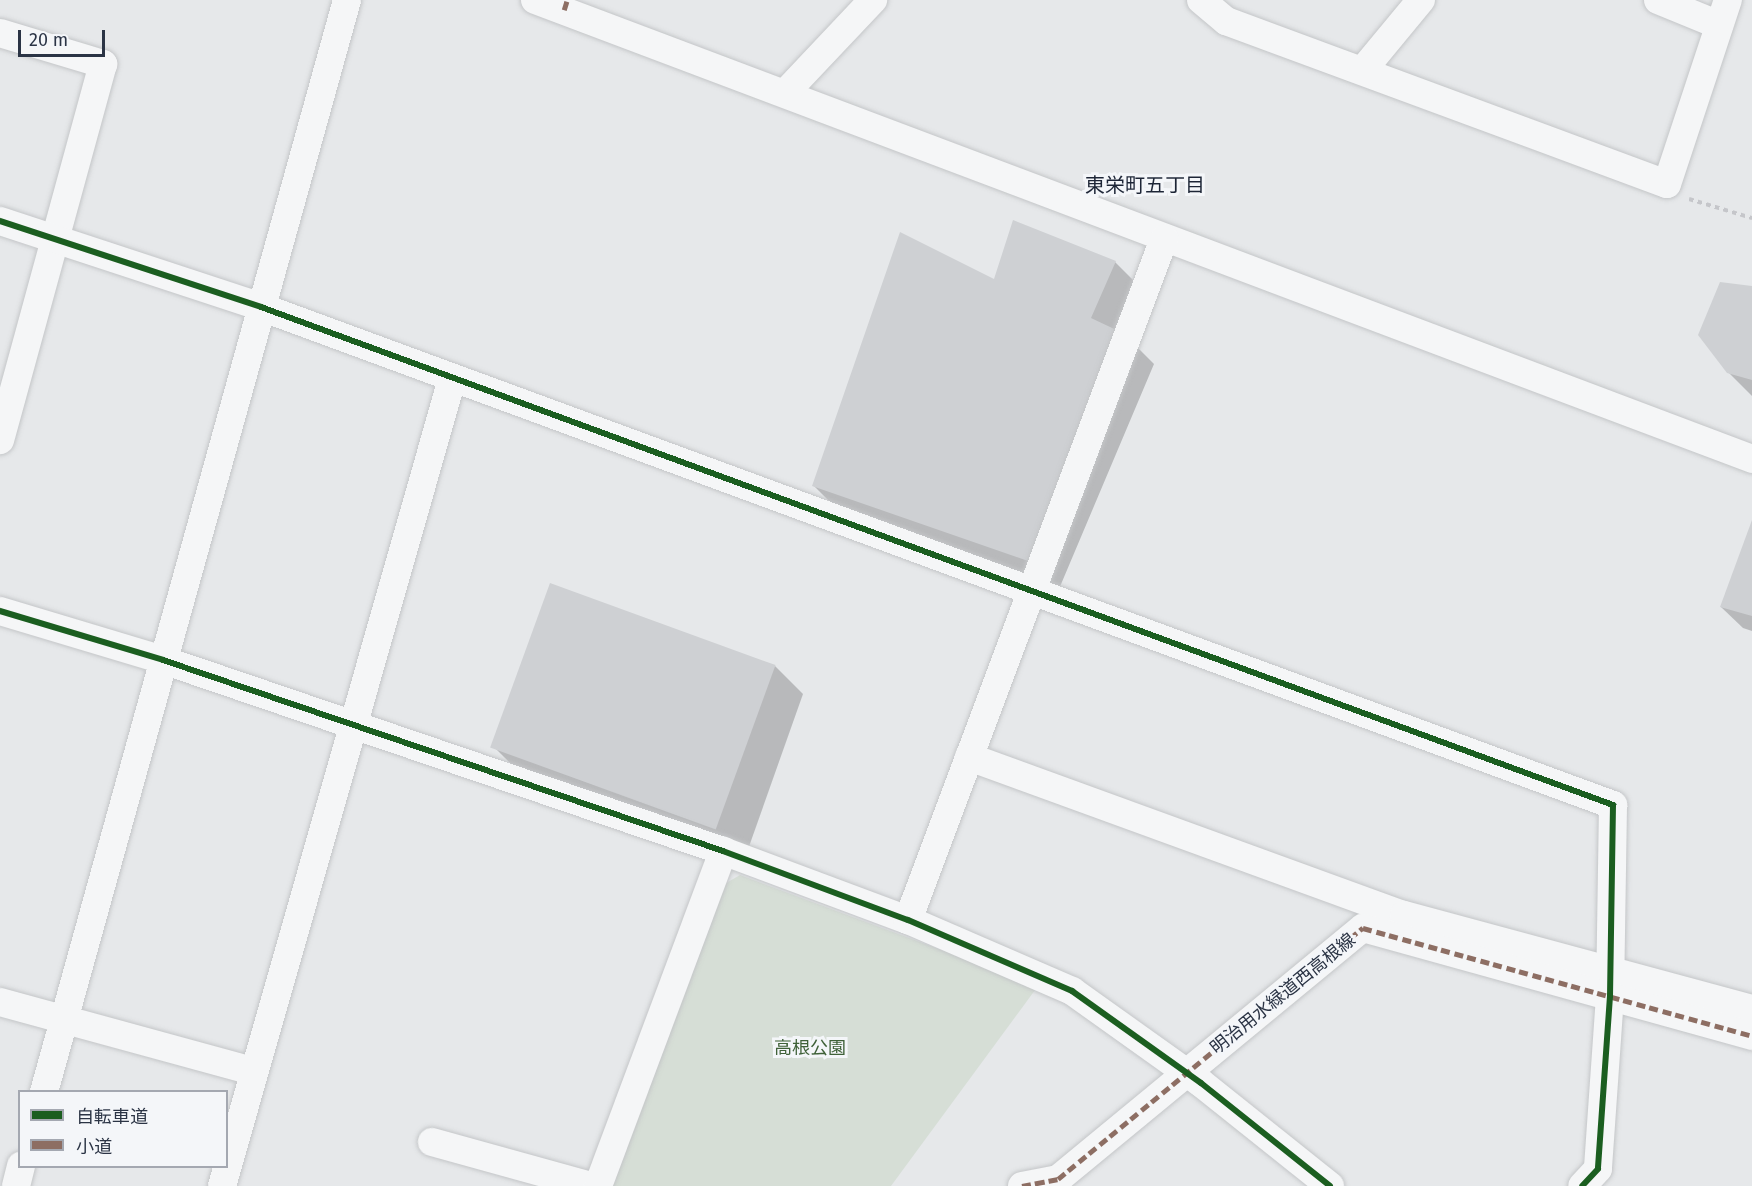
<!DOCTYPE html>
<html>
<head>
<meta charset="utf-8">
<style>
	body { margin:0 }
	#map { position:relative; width:1752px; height:1186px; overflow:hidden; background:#e6e8ea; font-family:"Fira Sans","Noto Sans JP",sans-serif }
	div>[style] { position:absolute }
	.green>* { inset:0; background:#d6ded6 }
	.shadow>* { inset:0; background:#0003 }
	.building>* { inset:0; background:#ced0d3; transform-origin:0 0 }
	.path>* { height:4px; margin-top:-2px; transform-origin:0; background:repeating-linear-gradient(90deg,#c5c6ca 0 4.5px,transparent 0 9px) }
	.roads { filter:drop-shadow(0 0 2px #c4c6c8) drop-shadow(0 0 2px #c4c6c8) }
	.minor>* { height:28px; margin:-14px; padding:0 14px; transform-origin:14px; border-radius:14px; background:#f5f6f7 }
	.quiet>* { height:4.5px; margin-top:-2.25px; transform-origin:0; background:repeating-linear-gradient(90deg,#8d6e63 0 9px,transparent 0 13.5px) }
	.cycleway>* { height:6px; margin:-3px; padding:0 3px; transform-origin:3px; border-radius:3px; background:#1b5e20 }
	span { translate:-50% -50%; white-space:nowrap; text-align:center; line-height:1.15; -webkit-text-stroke:6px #f4f6f9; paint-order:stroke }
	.street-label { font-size:18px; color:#2b3445 }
	.park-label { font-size:18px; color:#3f6138 }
	.neighbourhood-label { font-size:20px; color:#1d2536 }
	.legend { position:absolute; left:18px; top:1090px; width:210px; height:78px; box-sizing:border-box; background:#f4f6f9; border:2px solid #a4a8b1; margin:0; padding:8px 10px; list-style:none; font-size:18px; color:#2b3445 }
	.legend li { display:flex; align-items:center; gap:12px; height:30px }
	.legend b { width:30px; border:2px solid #a4a8b1 }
	.scale { position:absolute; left:18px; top:30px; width:87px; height:27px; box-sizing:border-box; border:3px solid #2b3445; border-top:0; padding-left:8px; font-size:18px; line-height:21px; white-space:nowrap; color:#2b3445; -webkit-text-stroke:4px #f4f6f9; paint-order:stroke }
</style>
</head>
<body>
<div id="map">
	<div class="green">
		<i style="clip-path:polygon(740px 875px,1038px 986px,891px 1186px,610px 1186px,723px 885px)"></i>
	</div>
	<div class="shadow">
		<i style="clip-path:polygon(1115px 262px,1143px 290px,1126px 336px,1154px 364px,1059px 589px,842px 514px,814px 486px,995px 282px)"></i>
		<i style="clip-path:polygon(1752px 288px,1752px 396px,1728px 372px)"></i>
		<i style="clip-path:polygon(1752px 525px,1752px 631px,1743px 628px,1721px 607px)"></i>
		<i style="clip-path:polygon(775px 666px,803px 694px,746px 855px,522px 775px,494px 747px)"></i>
	</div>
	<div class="building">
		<i style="clip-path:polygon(1013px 220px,1116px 261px,1091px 318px,1127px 335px,1031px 562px,812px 486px,900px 232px,994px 279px)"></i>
		<i style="clip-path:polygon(1720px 282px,1752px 286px,1752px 380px,1727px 373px,1698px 335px)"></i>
		<i style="clip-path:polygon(1752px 520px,1752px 616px,1720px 607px)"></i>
		<i style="left:550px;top:583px;width:240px;height:175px;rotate:20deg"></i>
	</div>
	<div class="path">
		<i style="left:1689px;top:199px;width:66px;rotate:16.8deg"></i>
	</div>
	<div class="roads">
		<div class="minor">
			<i style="left:535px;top:0;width:1301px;rotate:20.66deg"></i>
			<i style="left:1201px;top:0;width:33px;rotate:40deg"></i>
			<i style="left:1226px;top:21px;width:470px;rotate:20.3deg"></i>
			<i style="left:1667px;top:184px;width:194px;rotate:-71.7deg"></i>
			<i style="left:1658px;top:0;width:66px;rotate:22.3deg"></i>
			<i style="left:0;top:33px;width:108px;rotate:16.8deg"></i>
			<i style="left:103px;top:64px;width:390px;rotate:105.3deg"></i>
			<i style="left:1363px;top:70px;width:91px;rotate:-50.4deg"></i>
			<i style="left:786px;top:92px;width:127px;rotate:-46.6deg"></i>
			<i style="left:0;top:221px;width:275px;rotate:18.2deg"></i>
			<i style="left:261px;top:307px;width:1441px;rotate:20.22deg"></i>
			<i style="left:1613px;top:805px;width:191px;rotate:90.9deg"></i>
			<i style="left:1610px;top:996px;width:173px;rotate:94deg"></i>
			<i style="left:1598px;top:1169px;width:23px;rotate:133deg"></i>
			<i style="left:0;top:611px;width:170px;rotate:16.7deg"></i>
			<i style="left:163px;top:660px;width:592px;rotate:18.83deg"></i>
			<i style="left:723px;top:851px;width:197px;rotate:20.5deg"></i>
			<i style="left:908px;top:920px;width:179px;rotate:23.4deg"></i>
			<i style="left:1072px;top:991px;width:158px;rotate:35.5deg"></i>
			<i style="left:1201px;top:1083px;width:165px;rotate:38.6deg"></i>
			<i style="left:969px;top:757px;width:463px;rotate:20deg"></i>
			<i style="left:1404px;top:915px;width:360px;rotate:15.1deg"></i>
			<i style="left:908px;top:920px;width:728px;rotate:-69.4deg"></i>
			<i style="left:0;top:1002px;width:262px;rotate:15.3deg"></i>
			<i style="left:44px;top:1092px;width:1133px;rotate:-74.49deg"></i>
			<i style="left:432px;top:1142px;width:165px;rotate:15.5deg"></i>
			<i style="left:16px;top:1186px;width:21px;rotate:-76deg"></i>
			<i style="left:222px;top:1186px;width:839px;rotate:-74.09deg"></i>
			<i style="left:598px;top:1186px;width:358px;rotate:-69.5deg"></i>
			<i style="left:1022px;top:1186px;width:37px;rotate:-11deg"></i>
			<i style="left:1058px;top:1179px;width:395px;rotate:-39.5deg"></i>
			<i style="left:1363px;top:928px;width:404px;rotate:15.5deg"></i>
		</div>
	</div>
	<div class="quiet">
		<i style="left:564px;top:10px;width:10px;rotate:-73deg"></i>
		<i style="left:1022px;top:1186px;width:37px;rotate:-11deg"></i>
		<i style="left:1058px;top:1179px;width:395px;rotate:-39.5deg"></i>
		<i style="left:1363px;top:928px;width:404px;rotate:15.5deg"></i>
	</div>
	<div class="cycleway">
		<i style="left:0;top:221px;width:275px;rotate:18.2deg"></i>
		<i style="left:261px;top:307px;width:1441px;rotate:20.22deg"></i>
		<i style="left:1613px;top:805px;width:191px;rotate:90.9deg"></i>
		<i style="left:1610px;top:996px;width:173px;rotate:94deg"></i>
		<i style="left:1598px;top:1169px;width:23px;rotate:133deg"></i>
		<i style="left:0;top:611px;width:170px;rotate:16.7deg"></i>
		<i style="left:163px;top:660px;width:592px;rotate:18.83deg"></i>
		<i style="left:723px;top:851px;width:197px;rotate:20.5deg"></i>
		<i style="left:908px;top:920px;width:179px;rotate:23.4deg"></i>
		<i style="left:1072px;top:991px;width:158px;rotate:35.5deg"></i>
		<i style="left:1201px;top:1083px;width:165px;rotate:38.6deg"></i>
	</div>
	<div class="street-label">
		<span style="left:1283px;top:994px;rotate:-39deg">明治用水緑道西高根線</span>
	</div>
	<div class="park-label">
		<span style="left:810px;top:1048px">高根公園</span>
	</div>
	<div class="neighbourhood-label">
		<span style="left:1145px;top:185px">東栄町五丁目</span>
	</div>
	<ul class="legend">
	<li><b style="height:8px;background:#1b5e20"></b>自転車道</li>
	<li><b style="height:8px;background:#8d6e63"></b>小道</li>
	</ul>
	<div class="scale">20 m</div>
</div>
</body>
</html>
